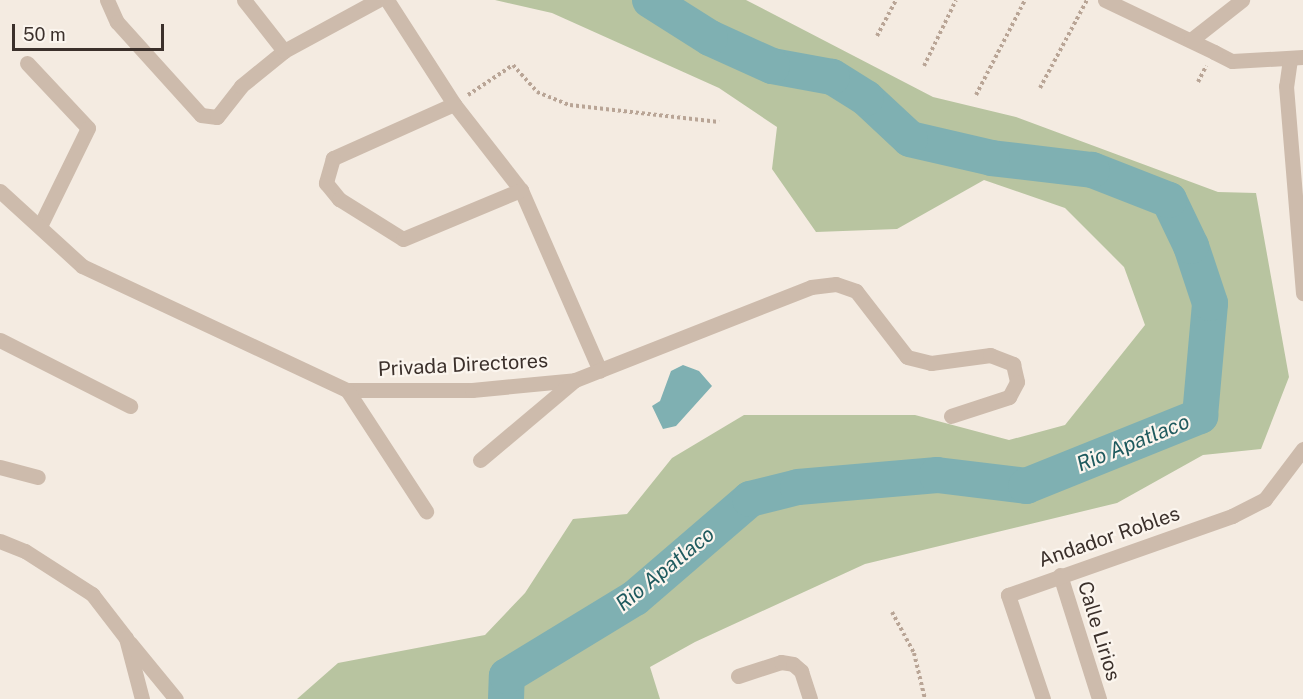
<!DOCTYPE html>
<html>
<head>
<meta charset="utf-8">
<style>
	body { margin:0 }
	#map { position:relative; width:1303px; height:699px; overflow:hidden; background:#f4ebe1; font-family:"Public Sans",sans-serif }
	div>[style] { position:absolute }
	.green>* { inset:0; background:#b8c4a0 }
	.water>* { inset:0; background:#7fb0b2 }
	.river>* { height:36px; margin:-18px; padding:0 18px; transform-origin:18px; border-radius:18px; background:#7fb0b2 }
	.path>* { height:4px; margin-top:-2px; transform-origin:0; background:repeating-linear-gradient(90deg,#b9a596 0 3px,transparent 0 6px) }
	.pedestrian>* { height:15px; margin:-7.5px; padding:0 7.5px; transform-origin:7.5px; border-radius:7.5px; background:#cdbbac }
	.minor>* { height:15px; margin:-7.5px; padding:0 7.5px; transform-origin:7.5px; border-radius:7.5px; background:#cdbbac }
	span { translate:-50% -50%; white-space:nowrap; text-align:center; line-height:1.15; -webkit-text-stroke:4.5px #fbf5ee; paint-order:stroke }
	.street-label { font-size:20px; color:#3b302b }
	.water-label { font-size:21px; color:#1f5a5e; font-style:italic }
	.scale { position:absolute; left:12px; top:24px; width:152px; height:27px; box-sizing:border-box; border:3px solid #3b302b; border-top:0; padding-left:8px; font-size:18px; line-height:21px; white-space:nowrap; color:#3b302b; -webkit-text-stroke:4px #fbf5ee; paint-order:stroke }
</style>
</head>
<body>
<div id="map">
	<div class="green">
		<i style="clip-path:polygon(495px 0,746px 0,933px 97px,1016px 117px,1218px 192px,1256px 193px,1289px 377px,1261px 449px,1203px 455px,1117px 503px,865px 564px,695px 642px,650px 667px,660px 699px,297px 699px,338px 663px,485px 635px,525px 593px,573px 519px,627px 514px,672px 458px,744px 415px,915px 415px,1009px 440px,1065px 425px,1145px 325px,1124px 267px,1065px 208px,984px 180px,897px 229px,816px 232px,772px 169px,777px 127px,719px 88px,552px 13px)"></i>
	</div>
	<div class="water">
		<i style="clip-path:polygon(683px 365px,699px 371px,712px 386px,676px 426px,663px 429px,652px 406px,660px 401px,671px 371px)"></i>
	</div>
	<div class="river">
		<i style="left:506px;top:699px;width:23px;rotate:-88deg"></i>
		<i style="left:507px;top:676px;width:150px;rotate:-31.4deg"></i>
		<i style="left:635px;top:598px;width:152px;rotate:-40.7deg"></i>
		<i style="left:750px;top:499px;width:49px;rotate:-14deg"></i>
		<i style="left:798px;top:487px;width:140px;rotate:-4.9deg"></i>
		<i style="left:937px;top:475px;width:90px;rotate:7deg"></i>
		<i style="left:1026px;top:486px;width:188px;rotate:-21.9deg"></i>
		<i style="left:1200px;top:416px;width:113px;rotate:-84.9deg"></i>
		<i style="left:1210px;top:303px;width:60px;rotate:-108.4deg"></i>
		<i style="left:1191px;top:246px;width:51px;rotate:-115.6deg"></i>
		<i style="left:1169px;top:200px;width:83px;rotate:-158.7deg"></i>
		<i style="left:1092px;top:170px;width:101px;rotate:-173.2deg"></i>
		<i style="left:992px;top:158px;width:84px;rotate:-167deg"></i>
		<i style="left:910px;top:139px;width:60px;rotate:-137deg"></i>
		<i style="left:866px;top:98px;width:40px;rotate:-148deg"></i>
		<i style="left:832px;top:77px;width:61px;rotate:-169.6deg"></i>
		<i style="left:772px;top:66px;width:68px;rotate:-155.7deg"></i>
		<i style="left:710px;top:38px;width:71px;rotate:-147.7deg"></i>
	</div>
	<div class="path">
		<i style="left:877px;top:36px;width:41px;rotate:-62.2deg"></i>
		<i style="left:924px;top:66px;width:73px;rotate:-64.1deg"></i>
		<i style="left:1198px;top:82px;width:18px;rotate:-63deg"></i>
		<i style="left:1040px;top:88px;width:100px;rotate:-61.9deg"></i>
		<i style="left:468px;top:95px;width:54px;rotate:-33.7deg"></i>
		<i style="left:513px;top:65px;width:36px;rotate:48deg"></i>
		<i style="left:537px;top:92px;width:35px;rotate:22deg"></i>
		<i style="left:570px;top:105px;width:150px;rotate:6.5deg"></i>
		<i style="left:976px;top:95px;width:107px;rotate:-62.7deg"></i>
		<i style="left:892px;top:612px;width:47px;rotate:61.8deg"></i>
		<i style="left:914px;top:653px;width:47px;rotate:76.6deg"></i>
	</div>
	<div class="pedestrian">
		<i style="left:1214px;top:52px;width:20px;rotate:27deg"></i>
		<i style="left:1232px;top:61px;width:71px;rotate:-3.2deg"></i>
		<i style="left:1290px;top:59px;width:27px;rotate:98deg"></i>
		<i style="left:1286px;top:86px;width:208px;rotate:85.3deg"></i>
		<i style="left:1060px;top:575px;width:130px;rotate:72.5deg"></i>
		<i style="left:738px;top:676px;width:45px;rotate:-18deg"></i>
		<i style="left:781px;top:662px;width:12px;rotate:9deg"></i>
		<i style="left:793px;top:664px;width:11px;rotate:41deg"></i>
		<i style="left:801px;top:671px;width:29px;rotate:72deg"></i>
		<i style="left:1043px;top:699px;width:110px;rotate:-108.6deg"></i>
		<i style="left:1008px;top:595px;width:238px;rotate:-19.4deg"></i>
		<i style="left:1232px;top:516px;width:37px;rotate:-27deg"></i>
		<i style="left:1265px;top:499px;width:63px;rotate:-52.8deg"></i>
	</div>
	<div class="minor">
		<i style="left:107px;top:0;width:24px;rotate:66deg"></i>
		<i style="left:117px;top:22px;width:125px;rotate:47.9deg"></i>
		<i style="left:201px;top:115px;width:16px;rotate:7deg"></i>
		<i style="left:217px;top:117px;width:39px;rotate:-52deg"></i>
		<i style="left:241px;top:86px;width:55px;rotate:-39.1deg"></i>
		<i style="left:284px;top:51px;width:107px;rotate:-28.5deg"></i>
		<i style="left:244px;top:0;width:65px;rotate:51.9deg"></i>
		<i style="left:387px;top:0;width:124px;rotate:57.2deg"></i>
		<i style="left:454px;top:104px;width:109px;rotate:52.1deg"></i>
		<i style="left:521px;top:190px;width:197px;rotate:66.4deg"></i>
		<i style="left:1105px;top:0;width:121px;rotate:25.5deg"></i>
		<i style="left:1191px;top:40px;width:65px;rotate:-38.1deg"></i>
		<i style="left:27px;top:63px;width:89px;rotate:46.8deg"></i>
		<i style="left:88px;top:128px;width:107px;rotate:116.1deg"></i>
		<i style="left:454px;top:104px;width:133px;rotate:155.9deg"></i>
		<i style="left:333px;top:158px;width:26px;rotate:106deg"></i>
		<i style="left:326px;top:183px;width:21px;rotate:51deg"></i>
		<i style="left:339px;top:199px;width:75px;rotate:32deg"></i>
		<i style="left:403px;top:239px;width:128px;rotate:-22.6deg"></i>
		<i style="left:0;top:191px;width:111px;rotate:42.4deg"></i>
		<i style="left:82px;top:266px;width:293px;rotate:25.1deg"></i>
		<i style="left:347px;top:390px;width:125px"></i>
		<i style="left:472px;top:390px;width:103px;rotate:-5.5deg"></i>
		<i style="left:575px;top:380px;width:254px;rotate:-21.5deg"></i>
		<i style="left:811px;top:287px;width:25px;rotate:-7deg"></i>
		<i style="left:836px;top:284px;width:21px;rotate:19deg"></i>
		<i style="left:856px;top:291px;width:83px;rotate:52.3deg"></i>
		<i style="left:907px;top:357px;width:25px;rotate:14deg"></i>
		<i style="left:931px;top:363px;width:60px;rotate:-7.7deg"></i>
		<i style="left:990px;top:355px;width:25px;rotate:21deg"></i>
		<i style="left:1013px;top:364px;width:18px;rotate:77deg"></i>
		<i style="left:1017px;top:382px;width:17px;rotate:118deg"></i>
		<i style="left:1009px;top:397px;width:61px;rotate:161.9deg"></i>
		<i style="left:0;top:340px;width:146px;rotate:26.9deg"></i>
		<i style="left:347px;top:390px;width:145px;rotate:56.9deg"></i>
		<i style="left:480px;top:460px;width:124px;rotate:-40.1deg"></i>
		<i style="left:0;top:467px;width:39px;rotate:15deg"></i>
		<i style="left:0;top:541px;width:27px;rotate:22deg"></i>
		<i style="left:25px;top:551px;width:80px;rotate:32.7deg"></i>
		<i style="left:92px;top:594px;width:56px;rotate:52.3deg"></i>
		<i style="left:126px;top:638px;width:63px;rotate:75.3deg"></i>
		<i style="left:130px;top:643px;width:72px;rotate:50.6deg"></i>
	</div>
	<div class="street-label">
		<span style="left:463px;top:365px;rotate:-3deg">Privada Directores</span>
		<span style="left:1109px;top:537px;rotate:-19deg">Andador Robles</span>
		<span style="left:1099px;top:631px;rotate:73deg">Calle Lirios</span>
	</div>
	<div class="water-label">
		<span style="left:1133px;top:443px;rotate:-22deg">Rio Apatlaco</span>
		<span style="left:665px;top:569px;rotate:-39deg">Rio Apatlaco</span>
	</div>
	<div class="scale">50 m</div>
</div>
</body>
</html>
